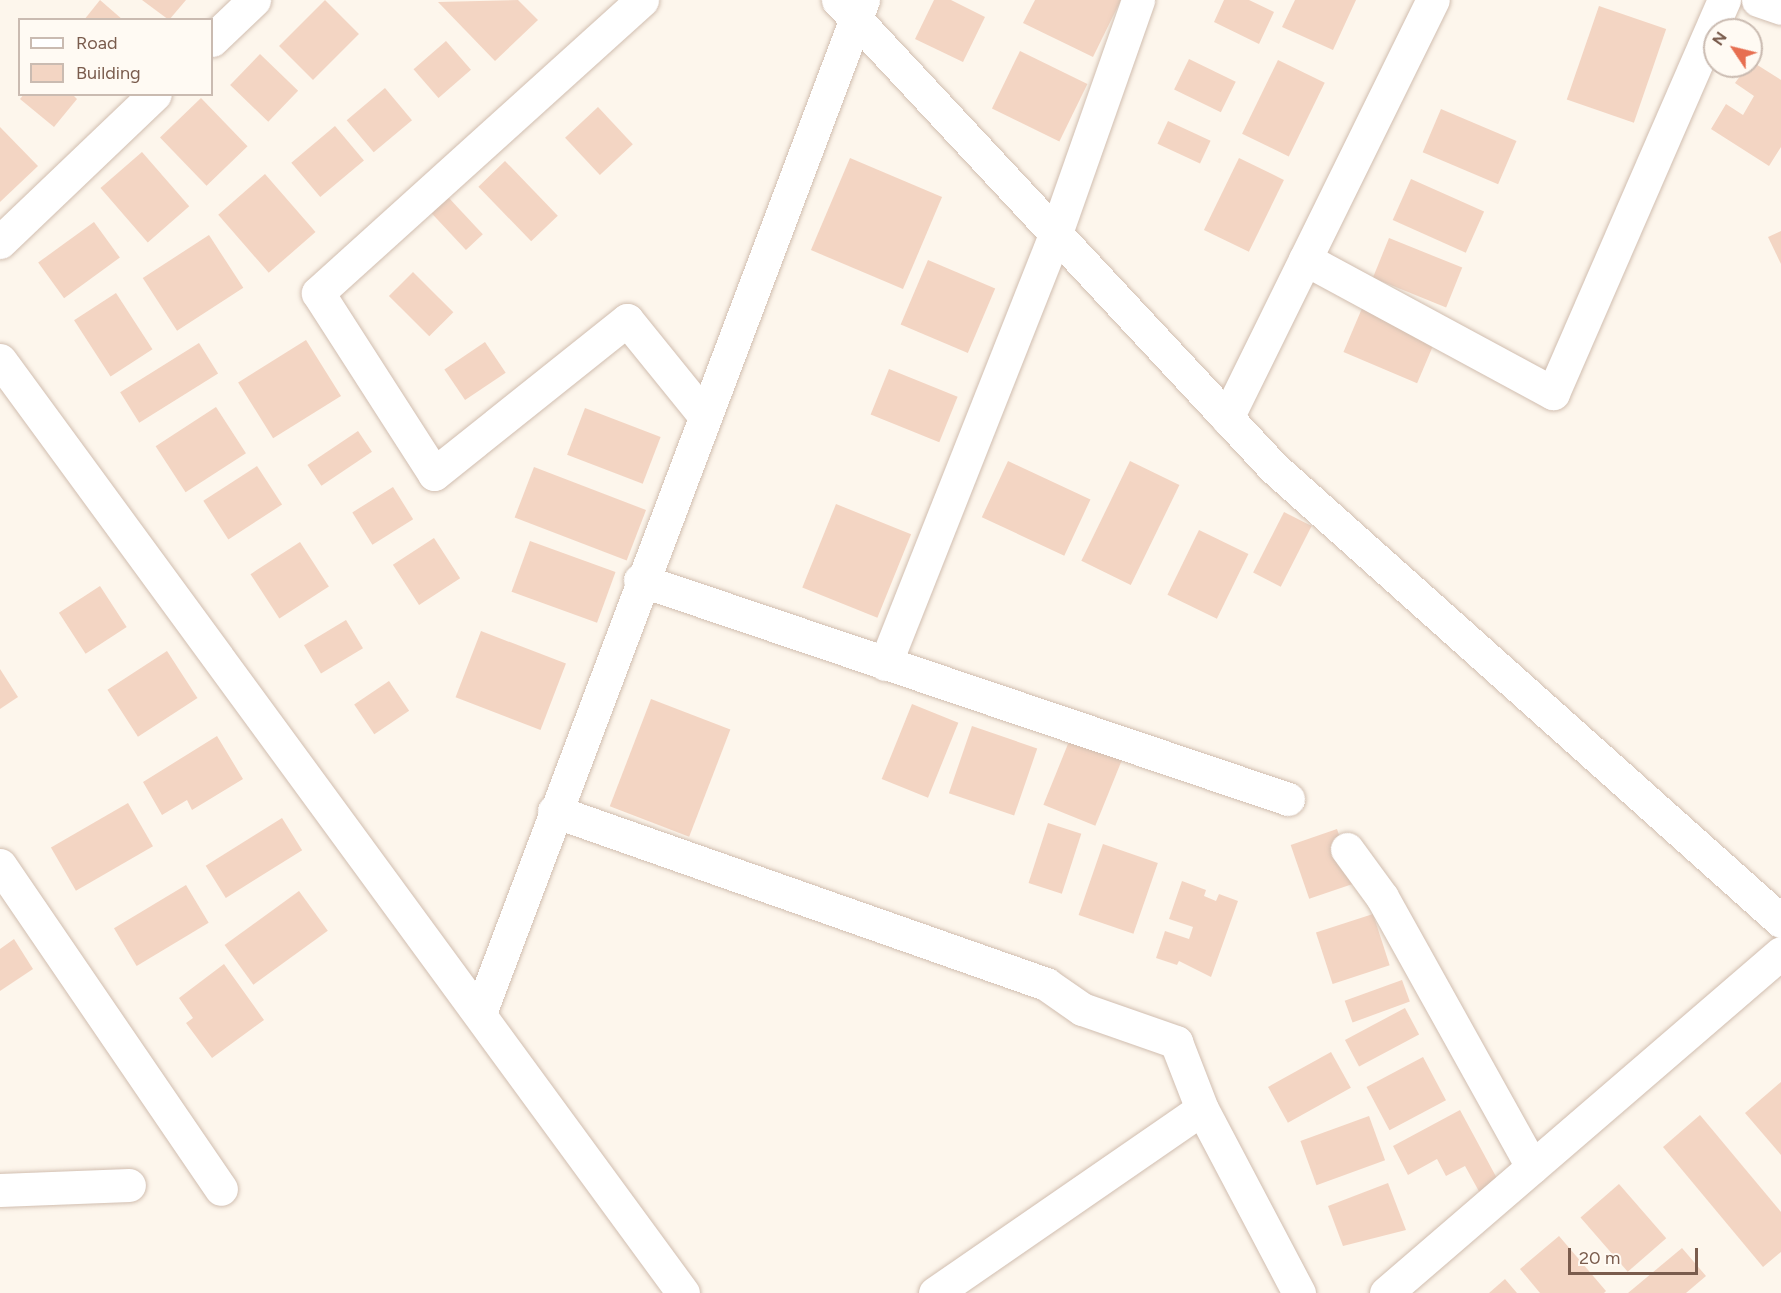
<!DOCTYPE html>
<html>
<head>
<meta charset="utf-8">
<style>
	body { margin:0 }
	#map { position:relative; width:1781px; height:1293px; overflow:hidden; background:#fdf6ec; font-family:Figtree,sans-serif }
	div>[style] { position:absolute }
	.building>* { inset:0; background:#f3d5c3; transform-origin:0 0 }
	.roads { filter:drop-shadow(0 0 2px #d1beb0) drop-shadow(0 0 2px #d1beb0) }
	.minor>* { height:33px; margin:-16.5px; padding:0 16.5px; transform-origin:16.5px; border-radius:16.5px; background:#fff }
	.tertiary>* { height:33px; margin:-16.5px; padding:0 16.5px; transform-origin:16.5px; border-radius:16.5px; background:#fff }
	span { translate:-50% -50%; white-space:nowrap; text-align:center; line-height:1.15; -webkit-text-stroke:6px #fffaf3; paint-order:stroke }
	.legend { position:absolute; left:18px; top:18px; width:195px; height:78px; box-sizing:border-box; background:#fffaf3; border:2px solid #cabbb1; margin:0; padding:8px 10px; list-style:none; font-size:18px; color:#7a5c4d }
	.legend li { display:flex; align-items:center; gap:12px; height:30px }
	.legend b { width:30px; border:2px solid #cabbb1 }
	.north { position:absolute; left:1703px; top:18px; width:60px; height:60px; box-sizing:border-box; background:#fffaf3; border:2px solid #cabbb1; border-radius:50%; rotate:305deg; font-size:16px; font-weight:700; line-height:24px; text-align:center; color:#7a5c4d }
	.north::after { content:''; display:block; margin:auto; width:21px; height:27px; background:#e76f51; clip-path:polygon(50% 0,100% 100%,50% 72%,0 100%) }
	.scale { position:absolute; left:1568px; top:1248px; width:130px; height:27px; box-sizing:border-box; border:3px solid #7a5c4d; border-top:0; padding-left:8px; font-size:18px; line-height:21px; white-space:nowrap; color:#7a5c4d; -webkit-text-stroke:4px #fffaf3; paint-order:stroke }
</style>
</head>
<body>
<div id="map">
	<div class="building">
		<i style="clip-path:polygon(100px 0,123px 20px,84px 20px)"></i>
		<i style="clip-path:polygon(142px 0,186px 0,169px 20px)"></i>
		<i style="left:325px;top:0;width:48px;height:65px;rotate:45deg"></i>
		<i style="clip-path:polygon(518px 0,538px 20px,495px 61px,438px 2px)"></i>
		<i style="clip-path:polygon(934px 0,951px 0,985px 17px,963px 62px,915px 39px)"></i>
		<i style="clip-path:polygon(1035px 0,1121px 0,1093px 57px,1023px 23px)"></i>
		<i style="clip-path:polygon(1224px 0,1249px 0,1274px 12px,1259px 44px,1214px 22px)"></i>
		<i style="clip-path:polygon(1295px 0,1356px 0,1333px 50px,1282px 27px)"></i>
		<i style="left:1599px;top:6px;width:71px;height:99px;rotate:19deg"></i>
		<i style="left:446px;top:41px;width:38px;height:43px;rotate:49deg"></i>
		<i style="left:1020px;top:51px;width:75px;height:64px;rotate:26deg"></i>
		<i style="left:260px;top:54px;width:53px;height:43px;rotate:44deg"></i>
		<i style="left:1189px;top:59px;width:52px;height:34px;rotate:26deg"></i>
		<i style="left:1278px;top:60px;width:52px;height:82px;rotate:26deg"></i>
		<i style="clip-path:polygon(1751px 61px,1781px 80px,1781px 147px,1769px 166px,1711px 129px,1726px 104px,1743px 115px,1754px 96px,1735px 83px)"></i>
		<i style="left:385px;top:88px;width:42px;height:50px;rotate:50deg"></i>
		<i style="clip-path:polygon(24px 94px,72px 94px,77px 99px,54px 127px,20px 99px)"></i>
		<i style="left:201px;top:98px;width:67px;height:57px;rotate:46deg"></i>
		<i style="left:598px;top:107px;width:51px;height:45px;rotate:47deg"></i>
		<i style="left:1441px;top:109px;width:82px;height:47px;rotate:23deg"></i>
		<i style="left:1168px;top:121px;width:47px;height:25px;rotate:25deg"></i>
		<i style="left:335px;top:126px;width:45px;height:57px;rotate:50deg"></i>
		<i style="clip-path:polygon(0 127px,38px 166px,0 202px)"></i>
		<i style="left:142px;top:152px;width:72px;height:55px;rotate:49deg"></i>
		<i style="left:850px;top:158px;width:100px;height:100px;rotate:23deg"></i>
		<i style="left:1239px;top:158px;width:50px;height:80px;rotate:26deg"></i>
		<i style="left:505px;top:161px;width:76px;height:37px;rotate:46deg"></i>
		<i style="left:265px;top:174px;width:77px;height:62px;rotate:49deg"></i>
		<i style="left:1411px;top:179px;width:80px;height:45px;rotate:24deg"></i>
		<i style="left:448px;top:197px;width:51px;height:23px;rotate:47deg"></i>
		<i style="left:94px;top:222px;width:44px;height:69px;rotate:54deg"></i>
		<i style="clip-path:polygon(1781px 231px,1781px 264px,1768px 237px)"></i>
		<i style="left:209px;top:235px;width:63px;height:79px;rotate:57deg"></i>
		<i style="left:1389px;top:238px;width:79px;height:43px;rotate:22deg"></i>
		<i style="left:928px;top:260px;width:73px;height:70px;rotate:23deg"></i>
		<i style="left:413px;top:272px;width:57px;height:34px;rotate:45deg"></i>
		<i style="left:116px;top:293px;width:67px;height:50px;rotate:57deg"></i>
		<i style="left:1363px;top:306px;width:80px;height:50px;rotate:23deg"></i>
		<i style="left:306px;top:340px;width:66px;height:80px;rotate:58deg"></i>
		<i style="left:485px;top:342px;width:37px;height:49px;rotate:56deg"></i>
		<i style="left:199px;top:343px;width:36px;height:93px;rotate:58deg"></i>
		<i style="left:889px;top:369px;width:74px;height:49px;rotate:22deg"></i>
		<i style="left:216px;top:407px;width:55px;height:72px;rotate:57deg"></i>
		<i style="left:585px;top:408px;width:81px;height:50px;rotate:21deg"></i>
		<i style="left:358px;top:431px;width:25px;height:61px;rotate:56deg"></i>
		<i style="left:1008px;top:461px;width:91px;height:62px;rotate:25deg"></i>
		<i style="left:1130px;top:461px;width:55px;height:111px;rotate:26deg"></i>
		<i style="left:257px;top:466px;width:46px;height:64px;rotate:57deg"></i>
		<i style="left:534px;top:467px;width:120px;height:54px;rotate:21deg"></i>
		<i style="left:393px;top:487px;width:38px;height:48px;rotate:58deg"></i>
		<i style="left:836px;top:504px;width:81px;height:90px;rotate:22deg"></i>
		<i style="left:1284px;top:512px;width:31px;height:68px;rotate:27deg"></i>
		<i style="left:1199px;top:530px;width:55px;height:72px;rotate:26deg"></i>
		<i style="left:434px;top:538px;width:48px;height:49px;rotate:57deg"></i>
		<i style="left:530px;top:541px;width:91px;height:54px;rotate:20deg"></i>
		<i style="left:300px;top:542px;width:53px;height:59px;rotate:57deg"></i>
		<i style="left:100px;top:586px;width:49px;height:49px;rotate:57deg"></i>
		<i style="left:346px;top:620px;width:33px;height:49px;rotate:59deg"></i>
		<i style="left:481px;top:631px;width:91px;height:71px;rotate:21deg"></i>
		<i style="left:167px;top:651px;width:56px;height:71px;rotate:57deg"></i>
		<i style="clip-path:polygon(0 669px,18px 697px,0 709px)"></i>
		<i style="left:389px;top:681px;width:36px;height:42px;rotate:56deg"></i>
		<i style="left:651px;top:699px;width:85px;height:115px;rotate:21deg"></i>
		<i style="left:912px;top:704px;width:50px;height:81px;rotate:22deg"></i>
		<i style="left:972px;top:726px;width:69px;height:71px;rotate:19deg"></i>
		<i style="clip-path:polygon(217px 736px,243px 779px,192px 810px,187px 800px,162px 815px,143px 782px)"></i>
		<i style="left:1070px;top:739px;width:56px;height:71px;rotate:22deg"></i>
		<i style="left:128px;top:803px;width:50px;height:89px;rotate:60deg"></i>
		<i style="left:282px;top:818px;width:38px;height:90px;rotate:58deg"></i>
		<i style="left:1048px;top:823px;width:35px;height:63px;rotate:18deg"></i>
		<i style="left:1337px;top:829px;width:57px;height:49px;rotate:71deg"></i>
		<i style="left:1103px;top:844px;width:58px;height:75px;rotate:19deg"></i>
		<i style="clip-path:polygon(1182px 881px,1206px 890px,1204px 896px,1216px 901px,1219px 894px,1238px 901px,1211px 977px,1179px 961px,1177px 965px,1156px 958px,1165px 931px,1189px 939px,1193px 927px,1169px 919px)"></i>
		<i style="left:186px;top:885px;width:44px;height:84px;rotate:59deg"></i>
		<i style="left:299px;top:891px;width:49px;height:92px;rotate:54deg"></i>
		<i style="left:1373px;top:914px;width:54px;height:60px;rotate:72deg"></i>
		<i style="clip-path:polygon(14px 939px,33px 969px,0 991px,0 949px)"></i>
		<i style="clip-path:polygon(224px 964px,264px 1020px,212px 1058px,186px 1023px,193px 1018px,179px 998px)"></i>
		<i style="left:1402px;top:980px;width:23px;height:61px;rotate:70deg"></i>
		<i style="left:1405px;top:1008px;width:30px;height:68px;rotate:62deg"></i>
		<i style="left:1331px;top:1052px;width:41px;height:72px;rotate:61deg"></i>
		<i style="left:1423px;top:1057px;width:49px;height:64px;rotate:62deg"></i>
		<i style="clip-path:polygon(1781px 1082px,1781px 1155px,1745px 1113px)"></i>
		<i style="clip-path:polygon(1460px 1110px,1500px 1184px,1481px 1195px,1465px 1166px,1446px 1176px,1437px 1159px,1408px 1175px,1393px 1146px)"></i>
		<i style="clip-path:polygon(1700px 1115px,1781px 1212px,1781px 1252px,1763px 1267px,1663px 1147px)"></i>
		<i style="left:1369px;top:1116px;width:47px;height:73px;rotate:70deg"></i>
		<i style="clip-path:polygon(1388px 1183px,1406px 1230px,1343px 1246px,1328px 1206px)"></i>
		<i style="left:1619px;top:1184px;width:72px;height:51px;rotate:49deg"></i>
		<i style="clip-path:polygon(1559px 1236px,1606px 1291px,1604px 1293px,1540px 1293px,1520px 1269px)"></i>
		<i style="clip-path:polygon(1682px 1248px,1706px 1276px,1686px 1293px,1628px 1293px)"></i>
		<i style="clip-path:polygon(1505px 1279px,1517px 1293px,1489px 1293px)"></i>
	</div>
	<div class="roads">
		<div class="minor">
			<i style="left:642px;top:0;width:437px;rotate:137.9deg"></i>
			<i style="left:318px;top:293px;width:215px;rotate:57.3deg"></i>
			<i style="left:434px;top:474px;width:247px;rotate:-38.6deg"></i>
			<i style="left:627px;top:320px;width:122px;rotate:51deg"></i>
			<i style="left:1758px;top:0;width:24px;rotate:19deg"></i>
			<i style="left:212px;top:40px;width:58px;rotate:-43.6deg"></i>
			<i style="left:0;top:242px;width:214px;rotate:-43.7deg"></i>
			<i style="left:1305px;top:259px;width:282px;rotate:28.4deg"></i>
			<i style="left:1553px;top:393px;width:429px;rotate:-66.5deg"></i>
			<i style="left:0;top:360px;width:1156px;rotate:53.79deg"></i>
			<i style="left:1227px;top:418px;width:466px;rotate:-63.8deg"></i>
			<i style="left:640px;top:580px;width:684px;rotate:18.67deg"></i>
			<i style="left:885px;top:664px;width:464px;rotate:-68.4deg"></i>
			<i style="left:1056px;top:233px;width:247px;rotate:-70.6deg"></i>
			<i style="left:554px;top:811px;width:522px;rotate:19.37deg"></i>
			<i style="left:1046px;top:984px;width:44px;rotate:34.8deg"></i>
			<i style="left:1082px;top:1009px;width:100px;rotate:19.3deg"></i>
			<i style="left:1176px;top:1042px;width:72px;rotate:68.8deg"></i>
			<i style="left:1347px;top:849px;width:59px;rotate:53.9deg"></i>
			<i style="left:1382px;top:897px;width:309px;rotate:60.9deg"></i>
			<i style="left:0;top:865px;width:392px;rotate:55.7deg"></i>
			<i style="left:480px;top:1013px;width:1083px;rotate:-69.29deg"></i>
			<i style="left:0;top:1190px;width:129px;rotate:-2.2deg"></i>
			<i style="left:935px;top:1293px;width:324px;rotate:-34.6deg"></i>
			<i style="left:1202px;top:1109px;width:208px;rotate:62.2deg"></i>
			<i style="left:1386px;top:1293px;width:521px;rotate:-40.72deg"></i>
		</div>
		<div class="tertiary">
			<i style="left:838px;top:0;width:640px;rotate:47.03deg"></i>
			<i style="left:1274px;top:468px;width:680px;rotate:41.78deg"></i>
		</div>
	</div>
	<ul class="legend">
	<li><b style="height:8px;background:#fff"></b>Road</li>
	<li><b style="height:16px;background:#f3d5c3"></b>Building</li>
	</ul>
	<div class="north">N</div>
	<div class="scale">20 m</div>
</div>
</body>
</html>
